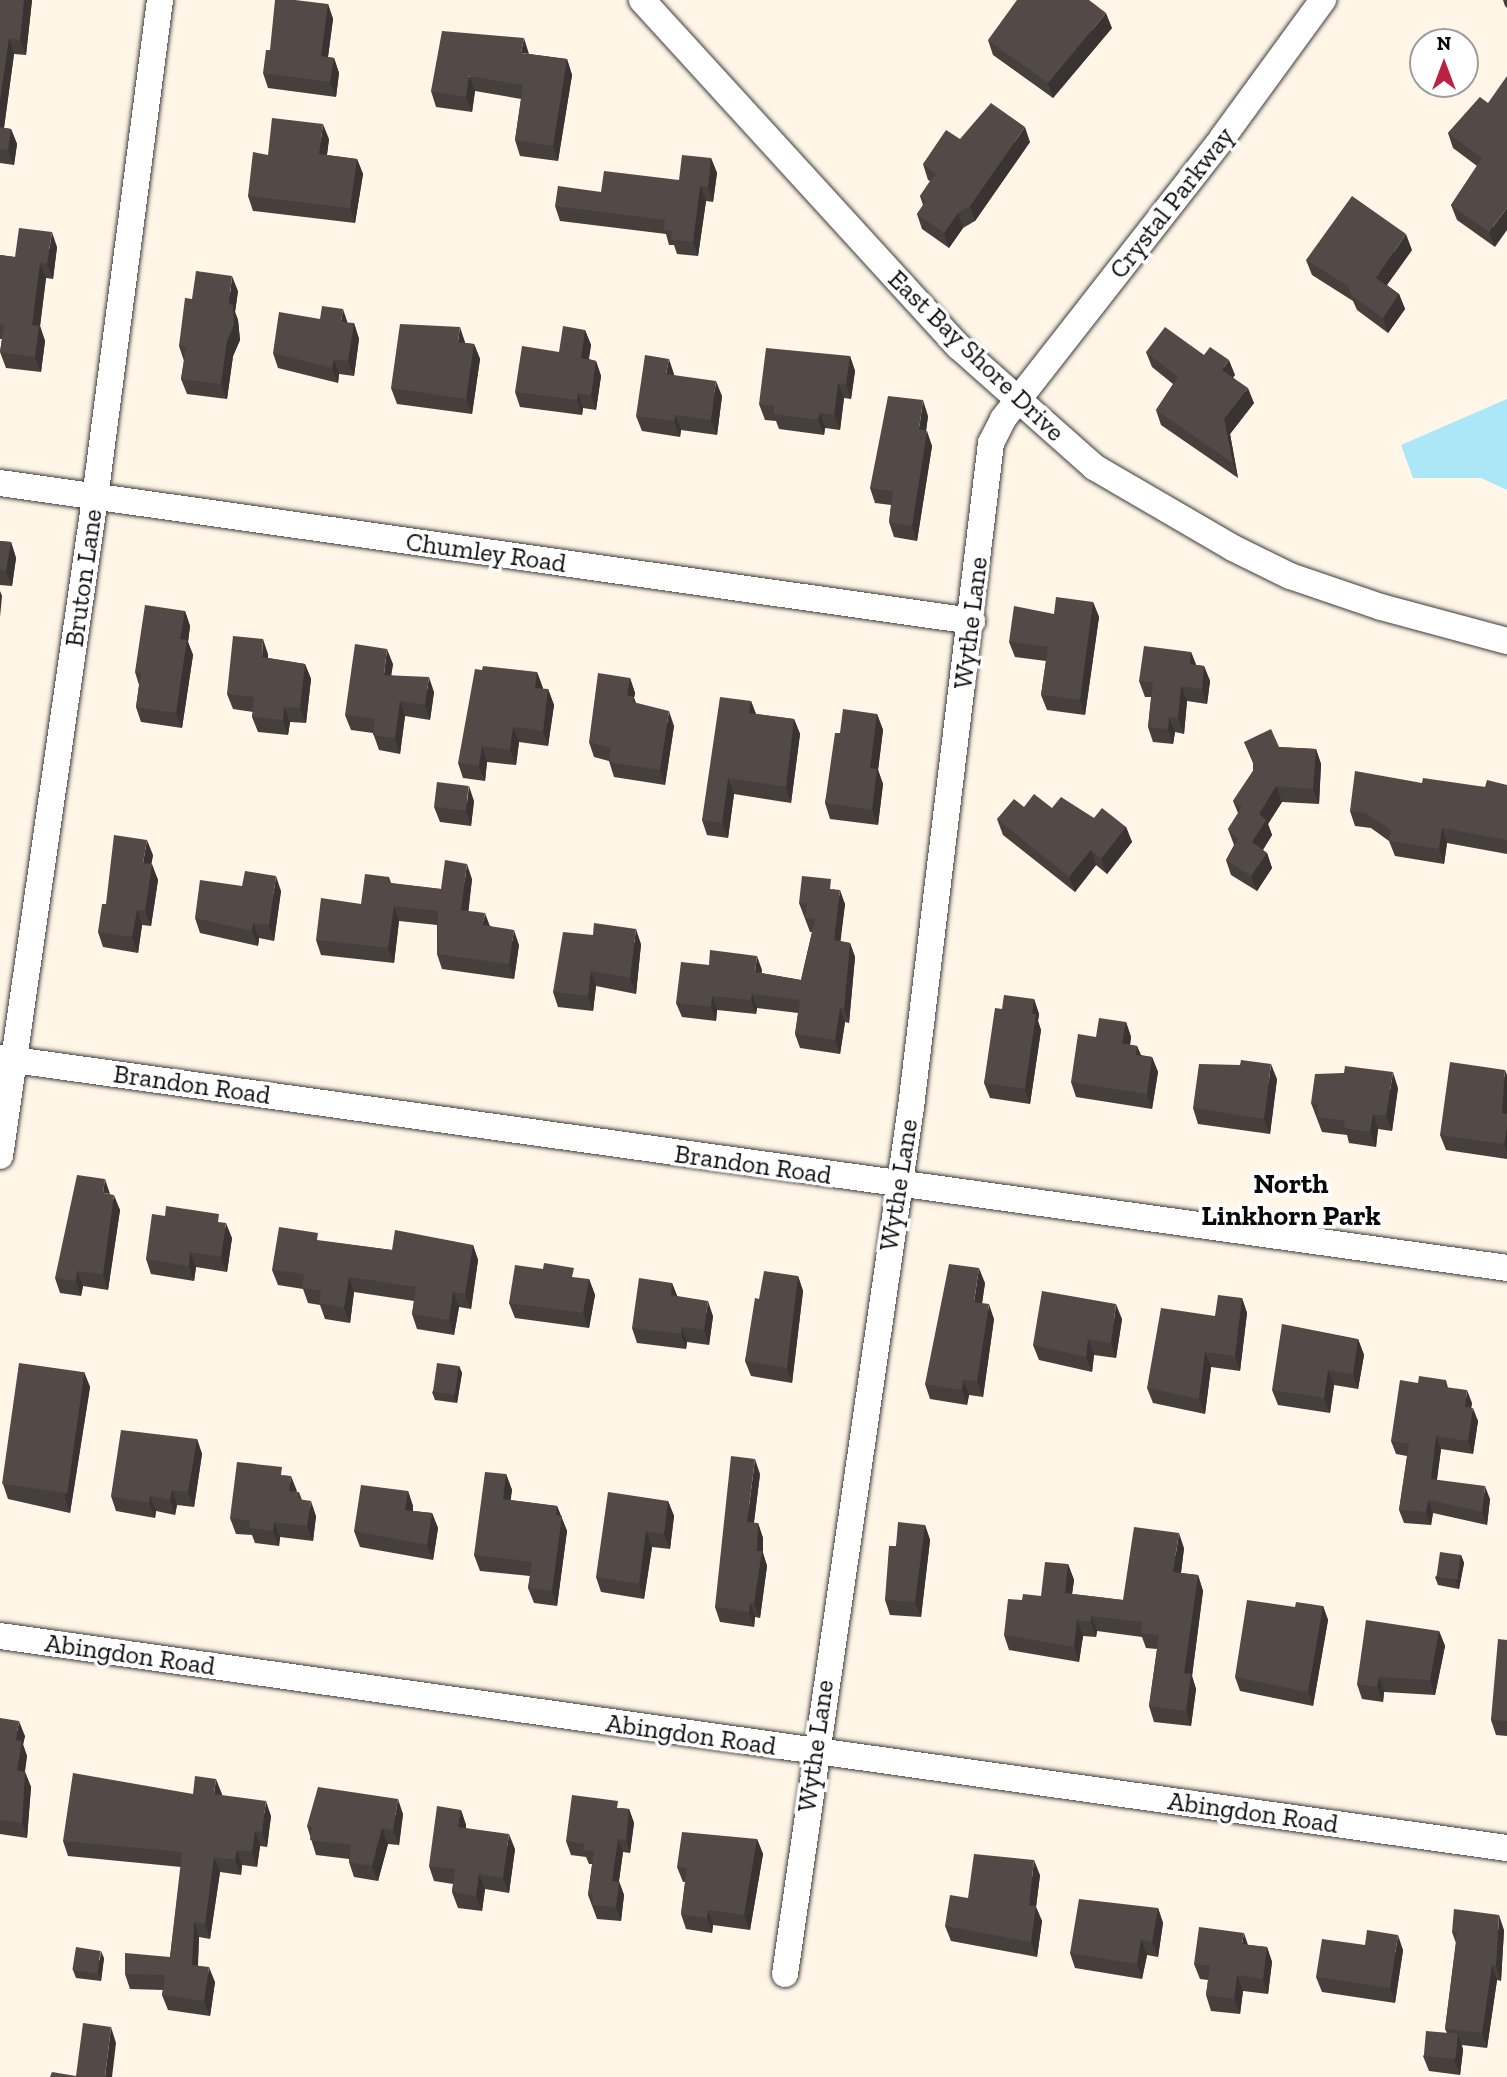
<!DOCTYPE html>
<html>
<head>
<meta charset="utf-8">
<style>
	body { margin:0 }
	#map { position:relative; width:1507px; height:2077px; overflow:hidden; background:#fff6e7; font-family:"Zilla Slab",serif }
	div>[style] { position:absolute }
	.water>* { inset:0; background:#abe7f7 }
	.roads { filter:drop-shadow(0 0 2px #3d3d3d) drop-shadow(0 0 2px #3d3d3d) }
	.minor>* { height:26px; margin:-13px; padding:0 13px; transform-origin:13px; border-radius:13px; background:#fff }
	.wall>* { inset:0; background:#473f3c }
	.shaded-wall>* { inset:0; background:#3a3331 }
	.building>* { inset:0; background:#534946; transform-origin:0 0 }
	span { translate:-50% -50%; white-space:nowrap; text-align:center; line-height:1.15; -webkit-text-stroke:7px #fff; paint-order:stroke }
	.street-label { font-size:26px; color:#0a0a0a }
	.neighbourhood-label { font-size:28px; color:#0a0a0a; font-weight:700 }
	.north { position:absolute; left:1409px; top:28px; width:70px; height:70px; box-sizing:border-box; background:#fff; border:2px solid #9d9d9d; border-radius:50%; rotate:0deg; font-size:19px; font-weight:700; line-height:28px; text-align:center; color:#0a0a0a }
	.north::after { content:''; display:block; margin:auto; width:24px; height:32px; background:#bb2141; clip-path:polygon(50% 0,100% 100%,50% 72%,0 100%) }
</style>
</head>
<body>
<div id="map">
	<div class="water">
		<i style="clip-path:polygon(1507px 399px,1507px 490px,1481px 478px,1413px 478px,1401px 445px)"></i>
	</div>
	<div class="roads">
		<div class="minor">
			<i style="left:642px;top:0;width:470px;rotate:47.6deg"></i>
			<i style="left:959px;top:347px;width:181px;rotate:41.6deg"></i>
			<i style="left:1094px;top:467px;width:161px;rotate:30.2deg"></i>
			<i style="left:1233px;top:548px;width:64px;rotate:26.2deg"></i>
			<i style="left:1290px;top:576px;width:96px;rotate:18.8deg"></i>
			<i style="left:1381px;top:607px;width:131px;rotate:15.1deg"></i>
			<i style="left:0;top:483px;width:982px;rotate:8.08deg"></i>
			<i style="left:0;top:1058px;width:1522px;rotate:7.93deg"></i>
			<i style="left:0;top:1156px;width:665px;rotate:-81.78deg"></i>
			<i style="left:95px;top:498px;width:502px;rotate:-82.56deg"></i>
			<i style="left:0;top:1636px;width:1522px;rotate:8.01deg"></i>
			<i style="left:785px;top:1974px;width:876px;rotate:-81.73deg"></i>
			<i style="left:911px;top:1107px;width:669px;rotate:-83.13deg"></i>
			<i style="left:991px;top:443px;width:27px;rotate:-63deg"></i>
			<i style="left:1003px;top:419px;width:358px;rotate:-52deg"></i>
			<i style="left:1223px;top:137px;width:170px;rotate:-53.9deg"></i>
		</div>
	</div>
	<div class="wall">
		<i style="clip-path:polygon(0 0,32px 0,26px 55px,14px 54px,4px 128px,11px 129px,17px 144px,14px 165px,0 163px)"></i>
		<i style="clip-path:polygon(1503px 0,1507px 0,1507px 8px,1505px 6px)"></i>
		<i style="clip-path:polygon(328px 4px,333px 19px,328px 57px,334px 58px,339px 73px,336px 97px,268px 88px,263px 73px)"></i>
		<i style="clip-path:polygon(1112px 28px,1053px 98px,993px 55px,988px 40px)"></i>
		<i style="clip-path:polygon(529px 54px,567px 59px,572px 75px,558px 161px,520px 156px,515px 140px,521px 99px,475px 91px,472px 112px,436px 107px,431px 91px)"></i>
		<i style="clip-path:polygon(1480px 97px,1495px 247px,1457px 220px,1451px 205px,1477px 166px,1453px 148px,1448px 133px)"></i>
		<i style="clip-path:polygon(329px 139px,327px 155px,357px 159px,363px 174px,355px 223px,253px 211px,248px 196px,268px 155px)"></i>
		<i style="clip-path:polygon(960px 139px,1030px 142px,975px 221px,963px 228px,949px 248px,922px 229px,917px 214px,923px 205px,920px 196px,930px 181px,928px 180px,923px 164px)"></i>
		<i style="clip-path:polygon(711px 158px,717px 173px,713px 202px,706px 201px,698px 256px,677px 254px,674px 245px,669px 245px,666px 234px,560px 221px,555px 206px,601px 192px,679px 180px)"></i>
		<i style="clip-path:polygon(57px 247px,53px 279px,46px 278px,40px 326px,45px 341px,41px 372px,6px 368px,0 352px,2px 339px,0 339px,0 255px,15px 257px)"></i>
		<i style="clip-path:polygon(1412px 250px,1387px 285px,1399px 294px,1405px 309px,1388px 333px,1357px 310px,1353px 301px,1312px 275px,1306px 260px)"></i>
		<i style="clip-path:polygon(238px 291px,235px 312px,238px 320px,240px 340px,233px 356px,227px 399px,187px 394px,181px 379px,184px 361px,179px 346px,192px 299px)"></i>
		<i style="clip-path:polygon(348px 323px,354px 323px,359px 339px,354px 376px,339px 374px,338px 383px,278px 368px,273px 353px)"></i>
		<i style="clip-path:polygon(585px 330px,591px 345px,589px 359px,596px 361px,601px 376px,596px 410px,583px 408px,582px 415px,520px 407px,515px 392px)"></i>
		<i style="clip-path:polygon(465px 342px,465px 343px,474px 344px,480px 359px,472px 414px,397px 404px,391px 388px)"></i>
		<i style="clip-path:polygon(1146px 352px,1204px 355px,1235px 375px,1233px 377px,1254px 403px,1230px 434px,1238px 478px,1161px 425px,1156px 410px,1173px 384px,1152px 367px)"></i>
		<i style="clip-path:polygon(850px 356px,855px 371px,851px 399px,844px 398px,840px 430px,825px 428px,824px 435px,779px 429px,776px 421px,765px 420px,759px 404px)"></i>
		<i style="clip-path:polygon(674px 374px,674px 375px,722px 396px,717px 435px,681px 430px,680px 437px,642px 431px,636px 416px)"></i>
		<i style="clip-path:polygon(928px 416px,926px 431px,932px 446px,917px 541px,894px 537px,889px 522px,891px 505px,875px 503px,870px 488px)"></i>
		<i style="clip-path:polygon(0 541px,11px 542px,16px 558px,12px 586px,0 585px)"></i>
		<i style="clip-path:polygon(1093px 602px,1099px 617px,1085px 715px,1047px 710px,1041px 695px,1046px 661px,1015px 657px,1009px 642px,1054px 614px)"></i>
		<i style="clip-path:polygon(185px 611px,190px 626px,188px 642px,193px 655px,182px 728px,141px 722px,136px 707px,139px 685px,135px 672px)"></i>
		<i style="clip-path:polygon(1191px 652px,1196px 665px,1204px 666px,1210px 681px,1207px 704px,1187px 701px,1184px 734px,1175px 732px,1173px 744px,1153px 742px,1148px 727px,1151px 697px,1145px 697px,1139px 681px)"></i>
		<i style="clip-path:polygon(268px 654px,268px 658px,305px 664px,311px 679px,306px 723px,290px 722px,288px 735px,258px 732px,252px 717px,253px 712px,233px 709px,227px 694px)"></i>
		<i style="clip-path:polygon(393px 664px,391px 675px,434px 692px,430px 720px,405px 716px,400px 754px,379px 750px,373px 733px,351px 730px,345px 715px)"></i>
		<i style="clip-path:polygon(537px 672px,543px 689px,548px 689px,554px 705px,548px 746px,519px 742px,516px 765px,487px 762px,485px 781px,463px 778px,458px 763px)"></i>
		<i style="clip-path:polygon(630px 678px,635px 693px,634px 698px,636px 703px,674px 726px,665px 785px,614px 777px,609px 761px,594px 757px,589px 742px)"></i>
		<i style="clip-path:polygon(751px 701px,756px 714px,794px 719px,800px 734px,791px 803px,734px 794px,728px 838px,707px 835px,702px 820px)"></i>
		<i style="clip-path:polygon(877px 714px,883px 730px,878px 770px,883px 784px,878px 825px,830px 819px,825px 803px,840px 733px)"></i>
		<i style="clip-path:polygon(1244px 742px,1279px 747px,1316px 749px,1321px 764px,1319px 804px,1282px 802px,1268px 824px,1272px 835px,1263px 850px,1267px 853px,1272px 868px,1257px 891px,1231px 875px,1226px 860px,1234px 845px,1228px 829px,1238px 813px,1233px 801px,1253px 771px,1253px 763px)"></i>
		<i style="clip-path:polygon(1422px 783px,1485px 787px,1507px 785px,1507px 854px,1447px 843px,1444px 864px,1395px 856px,1389px 841px,1371px 828px,1355px 826px,1350px 811px)"></i>
		<i style="clip-path:polygon(474px 801px,471px 826px,440px 822px,434px 807px)"></i>
		<i style="clip-path:polygon(1024px 807px,1052px 808px,1094px 818px,1126px 827px,1132px 842px,1107px 874px,1096px 865px,1075px 892px,1003px 835px,997px 819px)"></i>
		<i style="clip-path:polygon(153px 855px,151px 864px,158px 880px,151px 926px,142px 925px,138px 953px,103px 947px,98px 932px,106px 904px)"></i>
		<i style="clip-path:polygon(389px 877px,391px 883px,441px 889px,472px 879px,468px 911px,519px 945px,514px 979px,442px 969px,437px 954px,437px 925px,399px 921px,394px 963px,321px 955px,316px 940px,361px 904px)"></i>
		<i style="clip-path:polygon(834px 889px,845px 904px,840px 941px,850px 943px,855px 957px,849px 1023px,845px 1022px,840px 1054px,800px 1048px,795px 1034px,798px 1013px,757px 1008px,756px 1014px,717px 1010px,716px 1021px,682px 1017px,676px 1003px,762px 970px,761px 973px,801px 980px,812px 932px,810px 932px,799px 903px)"></i>
		<i style="clip-path:polygon(281px 891px,274px 941px,259px 938px,258px 946px,200px 933px,195px 918px)"></i>
		<i style="clip-path:polygon(593px 935px,641px 944px,636px 994px,596px 986px,593px 1011px,558px 1007px,553px 992px)"></i>
		<i style="clip-path:polygon(1034px 999px,1039px 1014px,1038px 1021px,1041px 1030px,1030px 1104px,990px 1098px,984px 1083px,1002px 1009px)"></i>
		<i style="clip-path:polygon(1126px 1022px,1131px 1037px,1130px 1045px,1137px 1046px,1141px 1055px,1152px 1057px,1158px 1072px,1152px 1109px,1076px 1097px,1071px 1082px,1096px 1037px)"></i>
		<i style="clip-path:polygon(1507px 1075px,1507px 1159px,1446px 1150px,1440px 1135px)"></i>
		<i style="clip-path:polygon(1277px 1079px,1270px 1134px,1198px 1124px,1193px 1108px)"></i>
		<i style="clip-path:polygon(1398px 1088px,1392px 1131px,1378px 1129px,1376px 1147px,1349px 1143px,1347px 1135px,1322px 1132px,1311px 1103px)"></i>
		<i style="clip-path:polygon(110px 1194px,120px 1210px,108px 1290px,83px 1286px,81px 1296px,60px 1293px,55px 1278px)"></i>
		<i style="clip-path:polygon(165px 1216px,222px 1223px,232px 1238px,227px 1272px,196px 1267px,194px 1281px,151px 1274px,146px 1259px)"></i>
		<i style="clip-path:polygon(321px 1241px,392px 1250px,473px 1245px,478px 1260px,471px 1309px,459px 1307px,454px 1335px,417px 1329px,412px 1314px,414px 1301px,354px 1292px,350px 1323px,325px 1319px,320px 1305px,308px 1303px,303px 1289px,278px 1285px,272px 1270px)"></i>
		<i style="clip-path:polygon(798px 1276px,803px 1291px,792px 1383px,751px 1376px,745px 1361px,759px 1299px)"></i>
		<i style="clip-path:polygon(589px 1279px,595px 1295px,589px 1328px,515px 1318px,509px 1303px)"></i>
		<i style="clip-path:polygon(672px 1283px,677px 1296px,713px 1316px,709px 1345px,687px 1342px,686px 1349px,637px 1343px,632px 1328px)"></i>
		<i style="clip-path:polygon(985px 1283px,982px 1303px,994px 1319px,983px 1397px,969px 1395px,967px 1405px,930px 1399px,925px 1384px)"></i>
		<i style="clip-path:polygon(1242px 1298px,1247px 1313px,1240px 1371px,1211px 1367px,1205px 1414px,1153px 1403px,1147px 1388px,1215px 1316px)"></i>
		<i style="clip-path:polygon(1122px 1319px,1116px 1358px,1094px 1355px,1092px 1372px,1039px 1360px,1033px 1345px)"></i>
		<i style="clip-path:polygon(1358px 1339px,1364px 1355px,1358px 1389px,1334px 1385px,1330px 1413px,1278px 1405px,1272px 1390px)"></i>
		<i style="clip-path:polygon(459px 1366px,462px 1373px,457px 1403px,435px 1400px,432px 1392px)"></i>
		<i style="clip-path:polygon(84px 1372px,90px 1387px,70px 1513px,8px 1499px,3px 1484px)"></i>
		<i style="clip-path:polygon(1446px 1380px,1448px 1388px,1472px 1403px,1471px 1408px,1478px 1421px,1473px 1454px,1441px 1449px,1437px 1480px,1490px 1499px,1487px 1525px,1433px 1513px,1431px 1525px,1404px 1523px,1399px 1510px,1407px 1456px,1396px 1454px,1391px 1441px,1418px 1383px)"></i>
		<i style="clip-path:polygon(197px 1439px,202px 1454px,194px 1507px,177px 1505px,175px 1515px,156px 1511px,155px 1518px,116px 1511px,111px 1496px)"></i>
		<i style="clip-path:polygon(506px 1474px,512px 1490px,510px 1500px,557px 1506px,567px 1531px,557px 1606px,534px 1603px,528px 1588px,530px 1576px,480px 1571px,474px 1555px)"></i>
		<i style="clip-path:polygon(760px 1474px,754px 1523px,758px 1523px,763px 1538px,763px 1553px,767px 1566px,760px 1618px,755px 1617px,754px 1627px,720px 1622px,715px 1607px)"></i>
		<i style="clip-path:polygon(285px 1475px,297px 1492px,299px 1492px,302px 1500px,316px 1516px,313px 1541px,280px 1537px,279px 1546px,255px 1543px,252px 1535px,236px 1534px,230px 1518px)"></i>
		<i style="clip-path:polygon(408px 1491px,413px 1506px,413px 1511px,432px 1513px,438px 1528px,433px 1560px,360px 1547px,354px 1531px)"></i>
		<i style="clip-path:polygon(668px 1501px,674px 1516px,670px 1549px,652px 1547px,644px 1599px,601px 1592px,596px 1577px)"></i>
		<i style="clip-path:polygon(925px 1525px,930px 1540px,921px 1617px,890px 1615px,885px 1600px,896px 1546px)"></i>
		<i style="clip-path:polygon(1184px 1548px,1181px 1573px,1198px 1575px,1203px 1591px,1192px 1676px,1196px 1689px,1191px 1726px,1154px 1722px,1149px 1706px,1157px 1649px,1146px 1648px,1142px 1637px,1097px 1631px,1096px 1637px,1083px 1636px,1079px 1662px,1009px 1650px,1004px 1635px,1022px 1600px,1041px 1596px,1068px 1564px,1074px 1580px,1072px 1594px,1123px 1600px)"></i>
		<i style="clip-path:polygon(1461px 1555px,1464px 1563px,1459px 1589px,1438px 1585px,1435px 1577px)"></i>
		<i style="clip-path:polygon(1323px 1606px,1328px 1620px,1313px 1706px,1240px 1691px,1235px 1677px,1295px 1607px)"></i>
		<i style="clip-path:polygon(1439px 1631px,1445px 1646px,1435px 1695px,1384px 1692px,1383px 1702px,1362px 1699px,1357px 1684px)"></i>
		<i style="clip-path:polygon(1507px 1640px,1507px 1736px,1496px 1735px,1491px 1720px)"></i>
		<i style="clip-path:polygon(0 1718px,25px 1736px,23px 1744px,27px 1756px,25px 1772px,31px 1787px,27px 1838px,0 1834px)"></i>
		<i style="clip-path:polygon(193px 1794px,221px 1795px,271px 1816px,267px 1847px,260px 1846px,257px 1867px,242px 1865px,241px 1875px,220px 1872px,210px 1939px,199px 1937px,198px 1966px,215px 1982px,210px 2016px,168px 2010px,162px 1995px,163px 1990px,130px 1989px,125px 1974px,170px 1957px,181px 1867px,68px 1856px,63px 1841px)"></i>
		<i style="clip-path:polygon(620px 1808px,629px 1809px,634px 1823px,630px 1853px,623px 1852px,619px 1881px,624px 1895px,621px 1921px,597px 1919px,588px 1895px,592px 1864px,589px 1864px,586px 1857px,571px 1855px,566px 1841px)"></i>
		<i style="clip-path:polygon(461px 1810px,466px 1825px,466px 1828px,515px 1849px,509px 1893px,485px 1889px,482px 1911px,458px 1908px,452px 1892px,453px 1884px,434px 1881px,429px 1866px)"></i>
		<i style="clip-path:polygon(403px 1814px,399px 1845px,388px 1844px,378px 1881px,354px 1877px,349px 1862px,349px 1859px,316px 1855px,307px 1826px)"></i>
		<i style="clip-path:polygon(757px 1839px,763px 1854px,750px 1930px,713px 1925px,712px 1933px,686px 1929px,681px 1914px,685px 1882px,683px 1882px,677px 1867px)"></i>
		<i style="clip-path:polygon(1040px 1875px,1036px 1907px,1042px 1921px,1037px 1957px,951px 1941px,945px 1926px,968px 1898px)"></i>
		<i style="clip-path:polygon(1158px 1908px,1163px 1923px,1158px 1957px,1147px 1955px,1142px 1979px,1075px 1968px,1070px 1953px)"></i>
		<i style="clip-path:polygon(1504px 1930px,1501px 1981px,1497px 1980px,1487px 2048px,1462px 2045px,1463px 2050px,1460px 2075px,1429px 2071px,1423px 2056px,1447px 2033px,1445px 2029px,1456px 1943px,1452px 1932px)"></i>
		<i style="clip-path:polygon(1248px 1945px,1267px 1947px,1272px 1962px,1268px 1994px,1243px 1991px,1240px 2014px,1211px 2011px,1206px 1995px,1208px 1980px,1200px 1979px,1194px 1964px)"></i>
		<i style="clip-path:polygon(1403px 1950px,1395px 2003px,1322px 1992px,1316px 1977px)"></i>
		<i style="clip-path:polygon(104px 1958px,101px 1981px,76px 1978px,73px 1970px)"></i>
	</div>
	<div class="shaded-wall">
		<i style="clip-path:polygon(24px 0,32px 0,26px 55px,20px 40px)"></i>
		<i style="clip-path:polygon(328px 4px,333px 19px,326px 71px,321px 56px)"></i>
		<i style="clip-path:polygon(1106px 13px,1112px 28px,1053px 98px,1048px 83px)"></i>
		<i style="clip-path:polygon(9px 38px,14px 54px,2px 142px,0 137px,0 100px)"></i>
		<i style="clip-path:polygon(524px 38px,529px 54px,521px 53px)"></i>
		<i style="clip-path:polygon(334px 58px,339px 73px,336px 97px,330px 82px)"></i>
		<i style="clip-path:polygon(567px 59px,572px 75px,558px 161px,553px 146px)"></i>
		<i style="clip-path:polygon(469px 76px,475px 91px,472px 112px,466px 97px)"></i>
		<i style="clip-path:polygon(323px 124px,329px 139px,325px 169px,319px 154px)"></i>
		<i style="clip-path:polygon(1025px 127px,1030px 142px,975px 221px,970px 206px)"></i>
		<i style="clip-path:polygon(11px 129px,17px 144px,14px 165px,8px 150px)"></i>
		<i style="clip-path:polygon(711px 158px,717px 173px,713px 202px,708px 187px)"></i>
		<i style="clip-path:polygon(357px 159px,363px 174px,355px 223px,350px 208px)"></i>
		<i style="clip-path:polygon(700px 186px,706px 201px,698px 256px,693px 242px)"></i>
		<i style="clip-path:polygon(1507px 208px,1507px 230px,1495px 247px,1489px 232px)"></i>
		<i style="clip-path:polygon(958px 213px,963px 228px,949px 248px,944px 233px)"></i>
		<i style="clip-path:polygon(52px 232px,57px 247px,53px 279px,47px 264px)"></i>
		<i style="clip-path:polygon(1406px 234px,1412px 250px,1381px 293px,1376px 278px)"></i>
		<i style="clip-path:polygon(40px 263px,46px 278px,40px 326px,45px 341px,41px 372px,35px 357px,32px 325px)"></i>
		<i style="clip-path:polygon(232px 276px,238px 291px,235px 312px,238px 320px,240px 340px,233px 356px,227px 399px,221px 384px)"></i>
		<i style="clip-path:polygon(1399px 294px,1405px 309px,1388px 333px,1383px 318px)"></i>
		<i style="clip-path:polygon(343px 309px,348px 324px,341px 322px)"></i>
		<i style="clip-path:polygon(354px 323px,359px 339px,354px 376px,348px 361px)"></i>
		<i style="clip-path:polygon(460px 327px,465px 342px,463px 357px,458px 342px)"></i>
		<i style="clip-path:polygon(585px 330px,591px 345px,586px 373px,581px 358px)"></i>
		<i style="clip-path:polygon(474px 344px,480px 359px,472px 414px,466px 399px)"></i>
		<i style="clip-path:polygon(850px 356px,855px 371px,851px 399px,846px 384px)"></i>
		<i style="clip-path:polygon(334px 359px,339px 374px,338px 383px,332px 368px)"></i>
		<i style="clip-path:polygon(669px 359px,674px 374px,672px 389px,666px 374px)"></i>
		<i style="clip-path:polygon(1229px 360px,1235px 375px,1227px 385px,1222px 370px)"></i>
		<i style="clip-path:polygon(596px 361px,601px 376px,596px 410px,591px 395px)"></i>
		<i style="clip-path:polygon(716px 381px,722px 396px,717px 435px,711px 420px)"></i>
		<i style="clip-path:polygon(838px 383px,844px 398px,840px 430px,834px 415px)"></i>
		<i style="clip-path:polygon(1248px 388px,1254px 403px,1230px 434px,1238px 478px,1233px 463px,1224px 419px)"></i>
		<i style="clip-path:polygon(578px 393px,583px 408px,582px 415px,577px 400px)"></i>
		<i style="clip-path:polygon(923px 400px,928px 416px,924px 445px,919px 429px)"></i>
		<i style="clip-path:polygon(820px 413px,825px 428px,824px 435px,818px 420px)"></i>
		<i style="clip-path:polygon(675px 415px,681px 430px,680px 437px,674px 421px)"></i>
		<i style="clip-path:polygon(927px 431px,932px 446px,917px 541px,912px 526px)"></i>
		<i style="clip-path:polygon(11px 542px,16px 558px,12px 586px,6px 571px)"></i>
		<i style="clip-path:polygon(0 591px,2px 596px,0 617px)"></i>
		<i style="clip-path:polygon(1093px 602px,1099px 617px,1085px 715px,1080px 700px)"></i>
		<i style="clip-path:polygon(185px 611px,190px 626px,188px 642px,193px 655px,182px 728px,176px 713px,180px 639px)"></i>
		<i style="clip-path:polygon(263px 639px,268px 654px,267px 672px,262px 657px)"></i>
		<i style="clip-path:polygon(387px 649px,393px 664px,389px 690px,384px 675px)"></i>
		<i style="clip-path:polygon(1191px 652px,1197px 667px,1190px 664px)"></i>
		<i style="clip-path:polygon(305px 664px,311px 679px,306px 723px,300px 708px)"></i>
		<i style="clip-path:polygon(1204px 666px,1210px 681px,1207px 704px,1202px 689px)"></i>
		<i style="clip-path:polygon(537px 672px,543px 688px,541px 703px,535px 688px)"></i>
		<i style="clip-path:polygon(429px 677px,434px 692px,430px 720px,425px 705px)"></i>
		<i style="clip-path:polygon(630px 678px,635px 693px,634px 698px,639px 712px,627px 695px)"></i>
		<i style="clip-path:polygon(1181px 686px,1187px 701px,1184px 734px,1178px 718px)"></i>
		<i style="clip-path:polygon(548px 689px,554px 705px,548px 746px,543px 731px)"></i>
		<i style="clip-path:polygon(400px 701px,405px 716px,400px 754px,395px 738px)"></i>
		<i style="clip-path:polygon(751px 701px,757px 717px,749px 713px)"></i>
		<i style="clip-path:polygon(284px 707px,290px 722px,288px 735px,283px 720px)"></i>
		<i style="clip-path:polygon(669px 711px,674px 726px,665px 785px,660px 770px)"></i>
		<i style="clip-path:polygon(877px 714px,883px 730px,878px 770px,883px 784px,878px 825px,872px 810px,870px 768px)"></i>
		<i style="clip-path:polygon(1169px 717px,1175px 732px,1173px 744px,1168px 729px)"></i>
		<i style="clip-path:polygon(794px 719px,800px 734px,791px 803px,786px 787px)"></i>
		<i style="clip-path:polygon(513px 727px,519px 742px,516px 765px,510px 750px)"></i>
		<i style="clip-path:polygon(482px 746px,487px 762px,485px 781px,479px 766px)"></i>
		<i style="clip-path:polygon(1316px 749px,1321px 764px,1319px 804px,1313px 789px)"></i>
		<i style="clip-path:polygon(728px 778px,734px 794px,728px 838px,722px 823px)"></i>
		<i style="clip-path:polygon(469px 786px,474px 801px,471px 826px,466px 811px)"></i>
		<i style="clip-path:polygon(1276px 786px,1282px 802px,1268px 824px,1272px 835px,1258px 857px,1252px 842px,1259px 814px)"></i>
		<i style="clip-path:polygon(1126px 827px,1132px 842px,1107px 874px,1101px 859px)"></i>
		<i style="clip-path:polygon(1442px 828px,1447px 843px,1444px 864px,1439px 849px)"></i>
		<i style="clip-path:polygon(147px 840px,153px 855px,149px 878px,143px 863px)"></i>
		<i style="clip-path:polygon(1091px 850px,1096px 865px,1075px 892px,1069px 877px)"></i>
		<i style="clip-path:polygon(1267px 853px,1272px 868px,1257px 891px,1251px 876px)"></i>
		<i style="clip-path:polygon(152px 864px,158px 880px,151px 926px,145px 911px)"></i>
		<i style="clip-path:polygon(467px 864px,472px 879px,467px 925px,461px 910px)"></i>
		<i style="clip-path:polygon(276px 876px,281px 891px,274px 941px,269px 925px)"></i>
		<i style="clip-path:polygon(840px 890px,845px 904px,839px 954px,834px 940px)"></i>
		<i style="clip-path:polygon(394px 906px,399px 921px,394px 963px,388px 948px)"></i>
		<i style="clip-path:polygon(137px 910px,142px 925px,138px 953px,132px 937px)"></i>
		<i style="clip-path:polygon(485px 913px,491px 929px,483px 925px)"></i>
		<i style="clip-path:polygon(253px 923px,259px 938px,258px 946px,252px 931px)"></i>
		<i style="clip-path:polygon(636px 929px,641px 944px,636px 994px,630px 978px)"></i>
		<i style="clip-path:polygon(514px 930px,519px 945px,514px 979px,509px 964px)"></i>
		<i style="clip-path:polygon(850px 943px,855px 957px,849px 1023px,844px 1009px)"></i>
		<i style="clip-path:polygon(757px 956px,762px 970px,760px 986px,755px 972px)"></i>
		<i style="clip-path:polygon(591px 971px,596px 986px,593px 1011px,588px 996px)"></i>
		<i style="clip-path:polygon(752px 994px,757px 1008px,756px 1014px,751px 1000px)"></i>
		<i style="clip-path:polygon(712px 996px,717px 1010px,716px 1021px,711px 1007px)"></i>
		<i style="clip-path:polygon(1034px 999px,1039px 1014px,1038px 1021px,1041px 1030px,1030px 1104px,1025px 1089px)"></i>
		<i style="clip-path:polygon(840px 1008px,845px 1022px,840px 1054px,835px 1040px)"></i>
		<i style="clip-path:polygon(1126px 1022px,1131px 1037px,1128px 1059px,1122px 1043px)"></i>
		<i style="clip-path:polygon(1137px 1046px,1143px 1061px,1136px 1055px)"></i>
		<i style="clip-path:polygon(1152px 1057px,1158px 1072px,1152px 1109px,1147px 1094px)"></i>
		<i style="clip-path:polygon(1271px 1064px,1277px 1079px,1270px 1134px,1264px 1119px)"></i>
		<i style="clip-path:polygon(1505px 1070px,1507px 1075px,1507px 1126px,1502px 1113px)"></i>
		<i style="clip-path:polygon(1393px 1072px,1398px 1088px,1392px 1131px,1386px 1116px)"></i>
		<i style="clip-path:polygon(1373px 1114px,1378px 1129px,1376px 1147px,1370px 1132px)"></i>
		<i style="clip-path:polygon(1507px 1127px,1507px 1151px,1504px 1144px)"></i>
		<i style="clip-path:polygon(105px 1179px,110px 1194px,103px 1193px)"></i>
		<i style="clip-path:polygon(114px 1195px,120px 1210px,108px 1290px,103px 1274px)"></i>
		<i style="clip-path:polygon(226px 1223px,232px 1238px,227px 1272px,221px 1257px)"></i>
		<i style="clip-path:polygon(473px 1245px,478px 1260px,471px 1309px,465px 1294px)"></i>
		<i style="clip-path:polygon(190px 1252px,196px 1267px,194px 1281px,189px 1266px)"></i>
		<i style="clip-path:polygon(979px 1268px,985px 1283px,980px 1317px,974px 1302px)"></i>
		<i style="clip-path:polygon(77px 1271px,83px 1286px,81px 1296px,76px 1281px)"></i>
		<i style="clip-path:polygon(798px 1276px,803px 1291px,792px 1383px,787px 1368px)"></i>
		<i style="clip-path:polygon(349px 1277px,354px 1292px,350px 1323px,344px 1308px)"></i>
		<i style="clip-path:polygon(589px 1279px,595px 1295px,589px 1328px,583px 1313px)"></i>
		<i style="clip-path:polygon(672px 1283px,678px 1298px,671px 1295px)"></i>
		<i style="clip-path:polygon(453px 1292px,459px 1307px,454px 1335px,449px 1320px)"></i>
		<i style="clip-path:polygon(1242px 1298px,1247px 1313px,1240px 1371px,1235px 1356px)"></i>
		<i style="clip-path:polygon(708px 1301px,713px 1316px,709px 1345px,704px 1330px)"></i>
		<i style="clip-path:polygon(989px 1304px,994px 1319px,983px 1397px,977px 1381px)"></i>
		<i style="clip-path:polygon(1116px 1304px,1122px 1319px,1116px 1358px,1111px 1343px)"></i>
		<i style="clip-path:polygon(682px 1327px,687px 1342px,686px 1349px,681px 1334px)"></i>
		<i style="clip-path:polygon(1088px 1339px,1094px 1355px,1092px 1372px,1086px 1357px)"></i>
		<i style="clip-path:polygon(1358px 1339px,1364px 1355px,1358px 1389px,1353px 1374px)"></i>
		<i style="clip-path:polygon(1205px 1352px,1211px 1367px,1205px 1414px,1199px 1399px)"></i>
		<i style="clip-path:polygon(459px 1366px,462px 1373px,457px 1403px,454px 1396px)"></i>
		<i style="clip-path:polygon(1328px 1370px,1334px 1385px,1330px 1413px,1324px 1398px)"></i>
		<i style="clip-path:polygon(84px 1372px,90px 1387px,70px 1513px,65px 1498px)"></i>
		<i style="clip-path:polygon(963px 1380px,969px 1395px,967px 1405px,962px 1390px)"></i>
		<i style="clip-path:polygon(1467px 1390px,1472px 1403px,1469px 1420px,1465px 1407px)"></i>
		<i style="clip-path:polygon(1473px 1408px,1478px 1421px,1473px 1454px,1468px 1441px)"></i>
		<i style="clip-path:polygon(1436px 1436px,1441px 1449px,1435px 1492px,1431px 1479px)"></i>
		<i style="clip-path:polygon(197px 1439px,202px 1454px,194px 1507px,188px 1492px)"></i>
		<i style="clip-path:polygon(755px 1459px,760px 1474px,752px 1536px,747px 1522px)"></i>
		<i style="clip-path:polygon(506px 1474px,512px 1490px,509px 1514px,503px 1499px)"></i>
		<i style="clip-path:polygon(291px 1476px,297px 1491px,289px 1491px)"></i>
		<i style="clip-path:polygon(1485px 1486px,1490px 1499px,1487px 1525px,1482px 1512px)"></i>
		<i style="clip-path:polygon(172px 1490px,177px 1505px,175px 1515px,170px 1500px)"></i>
		<i style="clip-path:polygon(408px 1491px,413px 1506px,411px 1525px,405px 1510px)"></i>
		<i style="clip-path:polygon(150px 1496px,156px 1511px,155px 1518px,149px 1503px)"></i>
		<i style="clip-path:polygon(1428px 1500px,1433px 1513px,1431px 1525px,1426px 1512px)"></i>
		<i style="clip-path:polygon(311px 1501px,316px 1516px,313px 1541px,307px 1526px)"></i>
		<i style="clip-path:polygon(668px 1501px,674px 1516px,670px 1549px,664px 1534px)"></i>
		<i style="clip-path:polygon(557px 1506px,567px 1531px,557px 1606px,552px 1591px)"></i>
		<i style="clip-path:polygon(432px 1513px,438px 1528px,433px 1560px,427px 1545px)"></i>
		<i style="clip-path:polygon(274px 1522px,280px 1537px,279px 1546px,273px 1531px)"></i>
		<i style="clip-path:polygon(758px 1523px,763px 1538px,763px 1553px,767px 1566px,760px 1618px,754px 1604px)"></i>
		<i style="clip-path:polygon(925px 1525px,930px 1540px,921px 1617px,915px 1602px)"></i>
		<i style="clip-path:polygon(646px 1531px,652px 1547px,644px 1599px,639px 1584px)"></i>
		<i style="clip-path:polygon(1179px 1533px,1184px 1548px,1179px 1588px,1173px 1572px)"></i>
		<i style="clip-path:polygon(1461px 1555px,1464px 1563px,1459px 1589px,1456px 1581px)"></i>
		<i style="clip-path:polygon(1068px 1564px,1074px 1580px,1070px 1608px,1065px 1593px)"></i>
		<i style="clip-path:polygon(1198px 1575px,1203px 1591px,1192px 1676px,1196px 1689px,1191px 1726px,1186px 1711px,1184px 1673px)"></i>
		<i style="clip-path:polygon(750px 1603px,755px 1617px,754px 1627px,749px 1612px)"></i>
		<i style="clip-path:polygon(1323px 1606px,1328px 1620px,1313px 1706px,1308px 1692px)"></i>
		<i style="clip-path:polygon(1091px 1616px,1097px 1631px,1096px 1637px,1091px 1622px)"></i>
		<i style="clip-path:polygon(1077px 1620px,1083px 1636px,1079px 1662px,1074px 1647px)"></i>
		<i style="clip-path:polygon(1439px 1631px,1445px 1646px,1435px 1695px,1430px 1680px)"></i>
		<i style="clip-path:polygon(1379px 1677px,1384px 1692px,1383px 1702px,1377px 1687px)"></i>
		<i style="clip-path:polygon(19px 1721px,25px 1736px,23px 1745px,27px 1756px,22px 1786px,17px 1770px,16px 1740px)"></i>
		<i style="clip-path:polygon(25px 1772px,31px 1787px,27px 1838px,22px 1823px)"></i>
		<i style="clip-path:polygon(216px 1779px,222px 1794px,219px 1809px,214px 1794px)"></i>
		<i style="clip-path:polygon(398px 1799px,403px 1814px,399px 1845px,393px 1830px)"></i>
		<i style="clip-path:polygon(266px 1801px,271px 1816px,267px 1847px,262px 1832px)"></i>
		<i style="clip-path:polygon(629px 1809px,634px 1823px,630px 1853px,626px 1840px)"></i>
		<i style="clip-path:polygon(461px 1810px,466px 1825px,464px 1842px,458px 1827px)"></i>
		<i style="clip-path:polygon(382px 1828px,388px 1844px,378px 1881px,372px 1866px)"></i>
		<i style="clip-path:polygon(255px 1831px,260px 1846px,257px 1867px,252px 1852px)"></i>
		<i style="clip-path:polygon(509px 1834px,515px 1849px,509px 1893px,503px 1878px)"></i>
		<i style="clip-path:polygon(618px 1839px,623px 1852px,617px 1894px,612px 1881px)"></i>
		<i style="clip-path:polygon(757px 1839px,763px 1854px,750px 1930px,744px 1915px)"></i>
		<i style="clip-path:polygon(237px 1850px,242px 1865px,241px 1875px,235px 1860px)"></i>
		<i style="clip-path:polygon(214px 1857px,220px 1872px,210px 1939px,205px 1924px)"></i>
		<i style="clip-path:polygon(1034px 1860px,1040px 1875px,1036px 1907px,1042px 1921px,1037px 1957px,1031px 1942px,1029px 1905px)"></i>
		<i style="clip-path:polygon(479px 1874px,485px 1889px,482px 1911px,476px 1896px)"></i>
		<i style="clip-path:polygon(619px 1882px,624px 1895px,621px 1921px,616px 1907px)"></i>
		<i style="clip-path:polygon(1158px 1908px,1163px 1923px,1158px 1957px,1152px 1942px)"></i>
		<i style="clip-path:polygon(708px 1910px,713px 1925px,712px 1933px,707px 1918px)"></i>
		<i style="clip-path:polygon(1499px 1915px,1504px 1930px,1501px 1981px,1496px 1966px)"></i>
		<i style="clip-path:polygon(194px 1922px,199px 1937px,197px 1980px,192px 1965px)"></i>
		<i style="clip-path:polygon(1244px 1933px,1249px 1948px,1242px 1944px)"></i>
		<i style="clip-path:polygon(1398px 1935px,1403px 1950px,1395px 2003px,1390px 1988px)"></i>
		<i style="clip-path:polygon(1141px 1940px,1147px 1955px,1142px 1979px,1137px 1964px)"></i>
		<i style="clip-path:polygon(1267px 1947px,1272px 1962px,1268px 1994px,1263px 1979px)"></i>
		<i style="clip-path:polygon(101px 1951px,104px 1958px,101px 1981px,98px 1973px)"></i>
		<i style="clip-path:polygon(1492px 1965px,1497px 1980px,1487px 2048px,1482px 2033px)"></i>
		<i style="clip-path:polygon(209px 1967px,215px 1982px,210px 2016px,204px 2001px)"></i>
		<i style="clip-path:polygon(1237px 1975px,1243px 1991px,1240px 2014px,1234px 1999px)"></i>
		<i style="clip-path:polygon(111px 2027px,116px 2043px,112px 2077px,105px 2077px)"></i>
		<i style="clip-path:polygon(1458px 2034px,1463px 2050px,1460px 2075px,1454px 2060px)"></i>
	</div>
	<div class="building">
		<i style="clip-path:polygon(0 0,24px 0,20px 40px,9px 38px,0 100px)"></i>
		<i style="clip-path:polygon(275px 0,295px 0,328px 4px,321px 56px,334px 58px,330px 82px,263px 73px,266px 50px,270px 50px)"></i>
		<i style="clip-path:polygon(1017px 0,1089px 0,1106px 13px,1048px 83px,988px 40px)"></i>
		<i style="clip-path:polygon(442px 31px,524px 38px,521px 53px,567px 59px,553px 146px,515px 140px,523px 85px,469px 76px,466px 97px,431px 91px)"></i>
		<i style="clip-path:polygon(1507px 76px,1507px 208px,1489px 232px,1451px 205px,1482px 158px,1448px 133px,1480px 97px,1488px 103px)"></i>
		<i style="clip-path:polygon(991px 103px,1025px 127px,970px 206px,958px 213px,944px 233px,917px 214px,926px 201px,920px 196px,936px 174px,923px 164px,946px 130px,960px 139px)"></i>
		<i style="clip-path:polygon(272px 118px,323px 124px,319px 154px,357px 159px,350px 208px,248px 196px,253px 152px,268px 155px)"></i>
		<i style="clip-path:polygon(0 127px,11px 129px,8px 150px,0 149px)"></i>
		<i style="clip-path:polygon(682px 155px,711px 158px,708px 187px,700px 186px,693px 242px,671px 239px,672px 231px,664px 230px,665px 220px,555px 206px,558px 186px,601px 192px,604px 171px,679px 180px)"></i>
		<i style="clip-path:polygon(1352px 196px,1406px 234px,1376px 278px,1399px 294px,1383px 318px,1351px 295px,1348px 286px,1306px 260px)"></i>
		<i style="clip-path:polygon(19px 228px,52px 232px,47px 264px,40px 263px,32px 325px,39px 326px,35px 357px,0 352px,4px 325px,0 324px,0 255px,15px 257px)"></i>
		<i style="clip-path:polygon(196px 271px,232px 276px,229px 304px,233px 305px,234px 325px,227px 341px,221px 384px,181px 379px,186px 347px,179px 346px,185px 298px,192px 299px)"></i>
		<i style="clip-path:polygon(322px 306px,343px 309px,341px 322px,354px 323px,348px 361px,334px 359px,332px 368px,273px 353px,279px 312px,320px 319px)"></i>
		<i style="clip-path:polygon(400px 324px,460px 327px,458px 342px,474px 344px,466px 399px,391px 388px)"></i>
		<i style="clip-path:polygon(563px 326px,585px 330px,581px 358px,596px 361px,591px 395px,578px 393px,577px 400px,515px 392px,522px 346px,559px 352px)"></i>
		<i style="clip-path:polygon(1165px 327px,1204px 355px,1210px 347px,1229px 360px,1222px 370px,1248px 388px,1224px 419px,1233px 463px,1156px 410px,1178px 377px,1146px 352px)"></i>
		<i style="clip-path:polygon(766px 348px,850px 356px,846px 384px,838px 383px,834px 415px,820px 413px,818px 420px,774px 414px,774px 406px,759px 404px)"></i>
		<i style="clip-path:polygon(645px 355px,669px 359px,666px 374px,716px 381px,711px 420px,675px 415px,674px 421px,636px 416px)"></i>
		<i style="clip-path:polygon(888px 396px,923px 400px,919px 429px,927px 431px,912px 526px,889px 522px,893px 491px,870px 488px)"></i>
		<i style="clip-path:polygon(0 541px,11px 542px,6px 571px,0 570px)"></i>
		<i style="clip-path:polygon(1056px 597px,1093px 602px,1080px 700px,1041px 695px,1048px 647px,1009px 642px,1014px 606px,1054px 614px)"></i>
		<i style="clip-path:polygon(145px 605px,185px 611px,180px 639px,187px 640px,176px 713px,136px 707px,141px 672px,135px 672px)"></i>
		<i style="clip-path:polygon(233px 636px,263px 639px,262px 657px,305px 664px,300px 708px,284px 707px,283px 720px,252px 717px,254px 697px,227px 694px)"></i>
		<i style="clip-path:polygon(355px 644px,387px 649px,384px 675px,429px 677px,425px 705px,400px 701px,395px 738px,373px 735px,375px 719px,345px 715px)"></i>
		<i style="clip-path:polygon(1144px 646px,1191px 652px,1190px 664px,1204px 666px,1202px 689px,1181px 686px,1178px 718px,1169px 717px,1168px 729px,1148px 727px,1153px 683px,1139px 681px)"></i>
		<i style="clip-path:polygon(483px 666px,537px 672px,535px 688px,548px 689px,543px 731px,513px 727px,510px 750px,482px 746px,479px 766px,458px 763px,475px 669px,482px 670px)"></i>
		<i style="clip-path:polygon(598px 673px,630px 678px,627px 695px,634px 697px,633px 702px,669px 711px,660px 770px,609px 762px,611px 748px,589px 742px)"></i>
		<i style="clip-path:polygon(720px 697px,751px 701px,749px 713px,794px 719px,786px 787px,728px 778px,722px 823px,702px 820px)"></i>
		<i style="clip-path:polygon(843px 709px,877px 714px,870px 768px,877px 769px,872px 810px,825px 803px,835px 733px,840px 733px)"></i>
		<i style="clip-path:polygon(1271px 729px,1279px 747px,1316px 749px,1313px 789px,1276px 786px,1259px 814px,1266px 820px,1252px 842px,1267px 853px,1251px 876px,1226px 860px,1238px 839px,1228px 829px,1242px 807px,1233px 801px,1253px 771px,1253px 760px,1244px 742px)"></i>
		<i style="clip-path:polygon(1355px 771px,1422px 783px,1423px 778px,1485px 787px,1487px 780px,1507px 785px,1507px 840px,1442px 828px,1439px 849px,1389px 841px,1391px 830px,1365px 813px,1350px 811px)"></i>
		<i style="left:437px;top:782px;width:32px;height:25px;rotate:7deg"></i>
		<i style="clip-path:polygon(1034px 794px,1052px 808px,1061px 797px,1094px 818px,1102px 808px,1126px 827px,1101px 859px,1091px 850px,1069px 877px,997px 819px,1014px 799px,1024px 807px)"></i>
		<i style="clip-path:polygon(114px 835px,147px 840px,143px 863px,152px 864px,145px 911px,137px 910px,132px 937px,98px 932px,102px 904px,106px 904px)"></i>
		<i style="clip-path:polygon(445px 860px,467px 864px,461px 910px,485px 913px,483px 925px,514px 930px,509px 964px,437px 954px,438px 911px,394px 906px,388px 948px,316px 940px,321px 898px,361px 904px,365px 874px,389px 877px,388px 883px,441px 889px)"></i>
		<i style="clip-path:polygon(245px 871px,276px 876px,269px 925px,253px 923px,252px 931px,195px 918px,200px 880px,242px 886px)"></i>
		<i style="clip-path:polygon(802px 876px,831px 879px,830px 889px,840px 890px,834px 940px,850px 943px,844px 1009px,840px 1008px,835px 1040px,795px 1034px,800px 1000px,752px 994px,751px 1000px,712px 996px,711px 1007px,676px 1003px,681px 962px,709px 965px,710px 950px,757px 956px,755px 972px,801px 980px,815px 919px,805px 918px,807px 904px,799px 903px)"></i>
		<i style="clip-path:polygon(594px 923px,636px 929px,630px 978px,591px 971px,588px 996px,553px 992px,563px 932px,593px 935px)"></i>
		<i style="clip-path:polygon(1004px 995px,1034px 999px,1032px 1014px,1036px 1014px,1025px 1089px,984px 1083px,995px 1008px,1002px 1009px)"></i>
		<i style="clip-path:polygon(1099px 1018px,1126px 1022px,1122px 1043px,1137px 1046px,1136px 1055px,1152px 1057px,1147px 1094px,1071px 1082px,1078px 1034px,1096px 1037px)"></i>
		<i style="clip-path:polygon(1241px 1060px,1271px 1064px,1264px 1119px,1193px 1108px,1199px 1064px,1240px 1065px)"></i>
		<i style="clip-path:polygon(1450px 1062px,1505px 1070px,1502px 1113px,1507px 1114px,1507px 1127px,1504px 1144px,1440px 1135px)"></i>
		<i style="clip-path:polygon(1345px 1066px,1393px 1072px,1386px 1116px,1373px 1114px,1370px 1132px,1344px 1128px,1345px 1121px,1317px 1117px,1318px 1104px,1311px 1103px,1315px 1074px,1344px 1073px)"></i>
		<i style="clip-path:polygon(77px 1175px,105px 1179px,103px 1193px,114px 1195px,103px 1274px,77px 1271px,76px 1281px,55px 1278px)"></i>
		<i style="clip-path:polygon(166px 1206px,219px 1214px,218px 1222px,226px 1223px,221px 1257px,190px 1252px,189px 1266px,146px 1259px,152px 1214px,165px 1216px)"></i>
		<i style="clip-path:polygon(279px 1227px,318px 1233px,317px 1240px,392px 1250px,395px 1230px,473px 1245px,465px 1294px,453px 1292px,449px 1320px,412px 1314px,416px 1287px,349px 1277px,344px 1308px,319px 1303px,321px 1291px,302px 1288px,304px 1274px,272px 1270px)"></i>
		<i style="clip-path:polygon(544px 1263px,574px 1268px,572px 1277px,589px 1279px,583px 1313px,509px 1303px,515px 1265px,543px 1269px)"></i>
		<i style="clip-path:polygon(949px 1264px,979px 1268px,974px 1302px,989px 1304px,977px 1381px,963px 1380px,962px 1390px,925px 1384px)"></i>
		<i style="clip-path:polygon(764px 1271px,798px 1276px,787px 1368px,745px 1361px,755px 1298px,759px 1299px)"></i>
		<i style="clip-path:polygon(639px 1278px,672px 1283px,671px 1295px,708px 1301px,704px 1330px,682px 1327px,681px 1334px,632px 1328px)"></i>
		<i style="clip-path:polygon(1042px 1291px,1116px 1304px,1111px 1343px,1088px 1339px,1086px 1357px,1033px 1345px)"></i>
		<i style="clip-path:polygon(1218px 1295px,1242px 1298px,1235px 1356px,1205px 1352px,1199px 1399px,1147px 1388px,1161px 1308px,1215px 1316px)"></i>
		<i style="clip-path:polygon(1282px 1324px,1358px 1339px,1353px 1374px,1328px 1370px,1324px 1398px,1272px 1390px)"></i>
		<i style="left:19px;top:1363px;width:66px;height:122px;rotate:8deg"></i>
		<i style="left:437px;top:1363px;width:22px;height:29px;rotate:8deg"></i>
		<i style="clip-path:polygon(1419px 1376px,1446px 1380px,1445px 1387px,1467px 1390px,1465px 1407px,1473px 1408px,1468px 1441px,1436px 1436px,1431px 1479px,1485px 1486px,1482px 1512px,1428px 1500px,1426px 1512px,1399px 1510px,1409px 1444px,1391px 1441px,1400px 1380px,1418px 1383px)"></i>
		<i style="clip-path:polygon(121px 1430px,197px 1439px,188px 1492px,172px 1490px,170px 1500px,150px 1496px,149px 1503px,111px 1496px)"></i>
		<i style="clip-path:polygon(731px 1456px,755px 1459px,747px 1522px,758px 1523px,757px 1551px,762px 1551px,754px 1604px,750px 1603px,749px 1612px,715px 1607px)"></i>
		<i style="clip-path:polygon(237px 1462px,282px 1467px,281px 1475px,291px 1476px,289px 1491px,299px 1492px,298px 1499px,311px 1501px,307px 1526px,274px 1522px,273px 1531px,250px 1528px,250px 1521px,230px 1518px)"></i>
		<i style="clip-path:polygon(485px 1472px,506px 1474px,503px 1499px,557px 1506px,556px 1515px,562px 1516px,552px 1591px,528px 1588px,532px 1562px,474px 1555px)"></i>
		<i style="clip-path:polygon(361px 1485px,408px 1491px,405px 1510px,432px 1513px,427px 1545px,354px 1531px)"></i>
		<i style="clip-path:polygon(608px 1492px,668px 1501px,664px 1534px,646px 1531px,639px 1584px,596px 1577px)"></i>
		<i style="clip-path:polygon(898px 1522px,925px 1525px,915px 1602px,885px 1600px,889px 1546px,896px 1546px)"></i>
		<i style="clip-path:polygon(1134px 1527px,1179px 1533px,1173px 1572px,1198px 1575px,1184px 1673px,1191px 1674px,1186px 1711px,1149px 1706px,1159px 1635px,1141px 1633px,1142px 1622px,1091px 1616px,1091px 1622px,1077px 1620px,1074px 1647px,1004px 1635px,1008px 1599px,1022px 1600px,1023px 1594px,1041px 1596px,1045px 1562px,1068px 1564px,1065px 1593px,1123px 1600px)"></i>
		<i style="left:1440px;top:1552px;width:21px;height:25px;rotate:8deg"></i>
		<i style="clip-path:polygon(1247px 1600px,1295px 1607px,1296px 1602px,1323px 1606px,1308px 1692px,1235px 1677px)"></i>
		<i style="clip-path:polygon(1366px 1620px,1439px 1631px,1430px 1680px,1379px 1677px,1377px 1687px,1357px 1684px)"></i>
		<i style="clip-path:polygon(1498px 1639px,1507px 1640px,1507px 1721px,1491px 1720px)"></i>
		<i style="clip-path:polygon(0 1718px,19px 1721px,16px 1740px,22px 1741px,17px 1770px,25px 1772px,22px 1823px,0 1820px)"></i>
		<i style="clip-path:polygon(73px 1773px,193px 1794px,195px 1776px,216px 1779px,214px 1794px,266px 1801px,262px 1832px,255px 1831px,252px 1852px,237px 1850px,235px 1860px,214px 1857px,205px 1924px,194px 1922px,192px 1965px,209px 1967px,204px 2001px,162px 1995px,165px 1975px,125px 1974px,125px 1953px,170px 1957px,182px 1852px,63px 1841px)"></i>
		<i style="clip-path:polygon(318px 1787px,398px 1799px,393px 1830px,382px 1828px,372px 1866px,349px 1862px,351px 1845px,310px 1840px,312px 1827px,307px 1826px)"></i>
		<i style="clip-path:polygon(572px 1795px,618px 1801px,617px 1808px,629px 1809px,626px 1840px,618px 1839px,612px 1881px,619px 1882px,616px 1907px,592px 1905px,593px 1895px,588px 1895px,594px 1851px,584px 1850px,584px 1844px,566px 1841px)"></i>
		<i style="clip-path:polygon(437px 1806px,461px 1810px,458px 1827px,509px 1834px,503px 1878px,479px 1874px,476px 1896px,452px 1892px,455px 1869px,429px 1866px)"></i>
		<i style="clip-path:polygon(682px 1832px,757px 1839px,744px 1915px,708px 1910px,707px 1918px,681px 1914px,687px 1868px,677px 1867px)"></i>
		<i style="clip-path:polygon(974px 1854px,1034px 1860px,1029px 1905px,1036px 1906px,1031px 1942px,945px 1926px,950px 1895px,968px 1898px)"></i>
		<i style="clip-path:polygon(1079px 1899px,1158px 1908px,1152px 1942px,1141px 1940px,1137px 1964px,1070px 1953px)"></i>
		<i style="clip-path:polygon(1454px 1909px,1499px 1915px,1496px 1966px,1492px 1965px,1482px 2033px,1445px 2029px,1457px 1933px,1452px 1932px)"></i>
		<i style="clip-path:polygon(1199px 1927px,1244px 1933px,1242px 1944px,1267px 1947px,1263px 1979px,1237px 1975px,1234px 1999px,1206px 1995px,1210px 1966px,1194px 1964px)"></i>
		<i style="clip-path:polygon(1367px 1930px,1398px 1935px,1390px 1988px,1316px 1977px,1322px 1939px,1365px 1945px)"></i>
		<i style="left:76px;top:1947px;width:25px;height:23px;rotate:9deg"></i>
		<i style="clip-path:polygon(83px 2023px,111px 2027px,105px 2077px,50px 2077px,52px 2072px,76px 2076px)"></i>
		<i style="left:1426px;top:2031px;width:32px;height:25px;rotate:5deg"></i>
	</div>
	<div class="street-label">
		<span style="left:1172px;top:203px;rotate:-52deg">Crystal Parkway</span>
		<span style="left:976px;top:356px;rotate:44deg">East Bay Shore Drive</span>
		<span style="left:486px;top:553px;rotate:8deg">Chumley Road</span>
		<span style="left:84px;top:578px;rotate:-82deg">Bruton Lane</span>
		<span style="left:971px;top:623px;rotate:-83deg">Wythe Lane</span>
		<span style="left:192px;top:1085px;rotate:8deg">Brandon Road</span>
		<span style="left:753px;top:1165px;rotate:8deg">Brandon Road</span>
		<span style="left:899px;top:1185px;rotate:-81deg">Wythe Lane</span>
		<span style="left:130px;top:1655px;rotate:8deg">Abingdon Road</span>
		<span style="left:691px;top:1735px;rotate:8deg">Abingdon Road</span>
		<span style="left:816px;top:1746px;rotate:-82deg">Wythe Lane</span>
		<span style="left:1253px;top:1813px;rotate:8deg">Abingdon Road</span>
	</div>
	<div class="neighbourhood-label">
		<span style="left:1291px;top:1200px">North<br>Linkhorn Park</span>
	</div>
	<div class="north">N</div>
</div>
</body>
</html>
